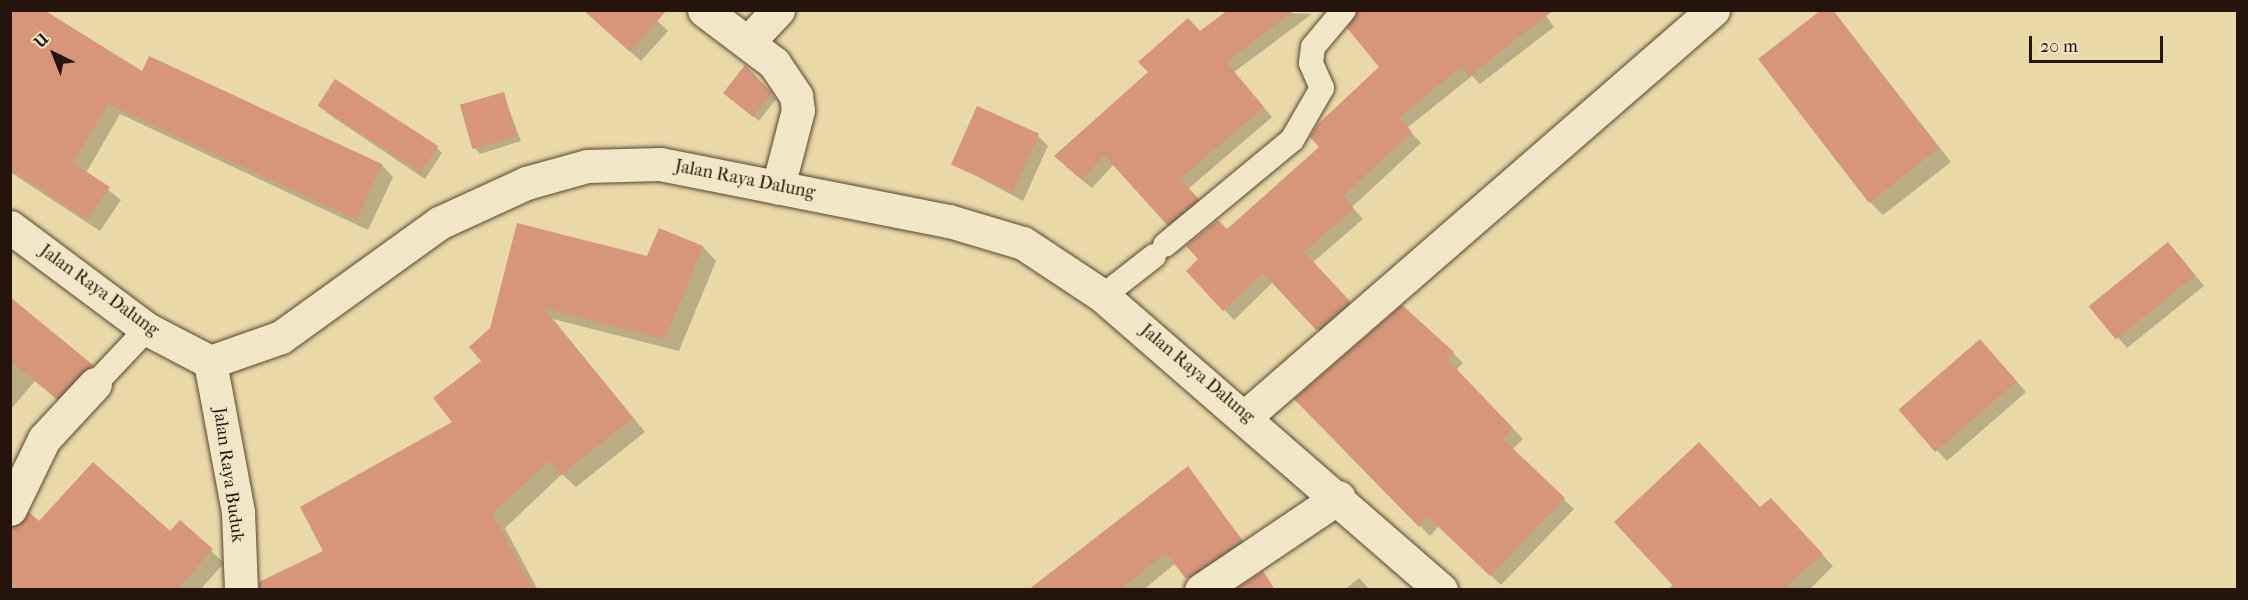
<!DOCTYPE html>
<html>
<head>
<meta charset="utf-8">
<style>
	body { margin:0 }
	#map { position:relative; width:2248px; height:600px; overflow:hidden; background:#e9d9a7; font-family:"IM FELL French Canon",serif }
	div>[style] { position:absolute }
	.shadow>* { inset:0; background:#0003 }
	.building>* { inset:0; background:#d79679; transform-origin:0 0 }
	.roads { filter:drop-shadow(0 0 2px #564533) drop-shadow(0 0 2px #564533) }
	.service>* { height:24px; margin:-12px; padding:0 12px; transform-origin:12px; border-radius:12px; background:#f1e6c6 }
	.minor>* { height:33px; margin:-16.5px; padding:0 16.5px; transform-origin:16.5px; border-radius:16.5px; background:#f1e6c6 }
	.tertiary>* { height:33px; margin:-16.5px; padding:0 16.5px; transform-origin:16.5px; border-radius:16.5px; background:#f1e6c6 }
	.secondary>* { height:33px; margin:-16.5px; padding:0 16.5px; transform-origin:16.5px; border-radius:16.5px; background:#f1e6c6 }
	span { translate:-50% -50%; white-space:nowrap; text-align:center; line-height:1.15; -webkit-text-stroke:6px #f1e6c6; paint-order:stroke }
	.street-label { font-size:18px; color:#25140c }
	.frame { position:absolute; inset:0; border:12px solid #25140c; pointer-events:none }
	.north { position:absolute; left:24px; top:24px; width:60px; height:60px; -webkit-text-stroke:4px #f1e6c6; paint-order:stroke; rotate:317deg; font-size:16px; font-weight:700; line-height:24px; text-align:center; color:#25140c }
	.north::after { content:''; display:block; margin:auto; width:21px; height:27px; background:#25140c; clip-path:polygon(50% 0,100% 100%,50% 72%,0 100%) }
	.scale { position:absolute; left:2029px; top:36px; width:134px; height:27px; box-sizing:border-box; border:3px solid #25140c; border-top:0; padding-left:8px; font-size:18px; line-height:21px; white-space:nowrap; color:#25140c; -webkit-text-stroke:4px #f1e6c6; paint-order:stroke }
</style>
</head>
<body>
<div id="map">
	<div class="shadow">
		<i style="clip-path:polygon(10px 10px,143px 73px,150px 58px,382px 165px,393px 177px,368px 230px,120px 114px,86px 173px,121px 200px,100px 231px,10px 172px)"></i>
		<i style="clip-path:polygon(584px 10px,646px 10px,668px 31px,641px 61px)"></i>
		<i style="clip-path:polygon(1230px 10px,1312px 14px,1234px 72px,1272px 117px,1188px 189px,1207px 209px,1177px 234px,1114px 164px,1092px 188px,1065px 166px)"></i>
		<i style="clip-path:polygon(1542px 10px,1554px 27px,1480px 84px,1472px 76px,1407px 128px,1421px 143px,1352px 207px,1363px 219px,1312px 263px,1358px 312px,1327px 339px,1273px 282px,1234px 320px,1188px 271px,1321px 147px)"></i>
		<i style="clip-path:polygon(1832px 10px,1951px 162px,1883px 215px,1870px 202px)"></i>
		<i style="clip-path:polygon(745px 67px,776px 99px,759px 121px,730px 98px)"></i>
		<i style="clip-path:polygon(503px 94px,521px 141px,480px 154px,475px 148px)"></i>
		<i style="clip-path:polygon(324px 111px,437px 148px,442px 153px,425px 179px)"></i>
		<i style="clip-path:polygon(1038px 136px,1048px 146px,1023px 201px,952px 163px)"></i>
		<i style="clip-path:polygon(660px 230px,703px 247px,716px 261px,679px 351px,553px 319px,645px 432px,576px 487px,562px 474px,505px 528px,538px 590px,282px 590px,454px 423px,483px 361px,491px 329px,648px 258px)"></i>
		<i style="clip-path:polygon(2178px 254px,2204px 286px,2127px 348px,2091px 306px)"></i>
		<i style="clip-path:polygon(10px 299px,102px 376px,67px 408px,35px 381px,10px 410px)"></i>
		<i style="clip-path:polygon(1990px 351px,2026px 392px,1947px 461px,1901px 411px)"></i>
		<i style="clip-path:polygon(1453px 353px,1463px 363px,1456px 370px,1523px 439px,1512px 450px,1574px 509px,1501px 585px,1439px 526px,1430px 536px,1296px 399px)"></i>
		<i style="clip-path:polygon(1187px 468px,1251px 551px,1198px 588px,1176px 563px,1143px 590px,1063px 590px)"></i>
		<i style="clip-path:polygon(1760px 509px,1782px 511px,1833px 566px,1809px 590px,1667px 590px)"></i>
		<i style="clip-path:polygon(180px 522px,224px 563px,200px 590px,10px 590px,10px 527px,39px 523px,170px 533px)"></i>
		<i style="clip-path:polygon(1359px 578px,1370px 590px,1344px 590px)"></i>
	</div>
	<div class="building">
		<i style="clip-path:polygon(10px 10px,44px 10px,142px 71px,149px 56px,382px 164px,357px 220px,108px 104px,73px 163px,110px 187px,87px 220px,10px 169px)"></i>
		<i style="clip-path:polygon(583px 10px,667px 10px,630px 52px)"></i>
		<i style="clip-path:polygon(1228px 10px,1295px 10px,1226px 62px,1264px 107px,1180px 179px,1199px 199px,1167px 225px,1104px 155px,1082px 180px,1054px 156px,1148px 72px,1138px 62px,1188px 18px,1200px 31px)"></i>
		<i style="clip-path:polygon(1358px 10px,1554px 10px,1469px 76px,1462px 66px,1399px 118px,1412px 132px,1343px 196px,1354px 209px,1304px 252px,1350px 301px,1316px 330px,1263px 273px,1223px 311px,1186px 271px,1198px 259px,1186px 246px,1218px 220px,1227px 229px,1319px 147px,1310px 137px,1318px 124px,1379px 67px,1347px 28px)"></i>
		<i style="clip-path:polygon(1821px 10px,1833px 10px,1939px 148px,1869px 203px,1758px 59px)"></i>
		<i style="clip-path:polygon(745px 65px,772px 93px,753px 117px,723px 93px)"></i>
		<i style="left:335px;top:79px;width:123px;height:32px;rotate:33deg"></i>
		<i style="left:504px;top:92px;width:46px;height:46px;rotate:74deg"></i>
		<i style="left:977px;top:106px;width:68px;height:64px;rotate:24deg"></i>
		<i style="clip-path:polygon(517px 223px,647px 256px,659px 228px,703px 246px,665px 339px,543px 308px,633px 418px,561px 475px,549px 461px,492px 514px,534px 590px,260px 590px,259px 582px,323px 551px,300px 507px,452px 422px,433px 398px,481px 361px,469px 347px,490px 328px)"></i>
		<i style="left:2168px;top:242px;width:43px;height:102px;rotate:51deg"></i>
		<i style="clip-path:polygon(10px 297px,93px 365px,56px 398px,10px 361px)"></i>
		<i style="clip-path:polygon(1402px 305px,1454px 352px,1447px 359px,1513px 428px,1503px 439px,1565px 498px,1490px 576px,1428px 517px,1419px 527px,1294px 399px)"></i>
		<i style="left:1980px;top:339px;width:56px;height:108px;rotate:49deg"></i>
		<i style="clip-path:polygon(1699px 442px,1760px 507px,1771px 498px,1823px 554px,1782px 590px,1677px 590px,1614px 522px)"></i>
		<i style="clip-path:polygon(93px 462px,170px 531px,180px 520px,213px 549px,177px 590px,21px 590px,10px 579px,10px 528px,29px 512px,39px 521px)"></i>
		<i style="clip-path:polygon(1188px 466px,1242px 540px,1186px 579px,1166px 553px,1120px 590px,1028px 590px)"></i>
		<i style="clip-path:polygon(1263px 571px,1275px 590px,1235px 590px)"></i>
	</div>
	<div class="roads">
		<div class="service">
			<i style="left:1165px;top:245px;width:165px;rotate:-39.6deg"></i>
			<i style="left:1292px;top:140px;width:60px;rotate:-60deg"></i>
			<i style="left:1322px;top:88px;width:27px;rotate:-114deg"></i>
			<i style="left:1311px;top:63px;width:16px;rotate:-83deg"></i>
			<i style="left:1313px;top:47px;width:48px;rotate:-50deg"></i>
			<i style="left:1103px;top:296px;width:65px;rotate:-38.1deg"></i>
			<i style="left:95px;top:384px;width:76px;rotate:-46.6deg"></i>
		</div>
		<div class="minor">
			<i style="left:704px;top:10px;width:88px;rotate:37.1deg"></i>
			<i style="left:774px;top:63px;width:40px;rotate:56deg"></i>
			<i style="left:796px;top:96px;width:14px;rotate:82deg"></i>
			<i style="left:798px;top:110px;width:80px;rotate:104.6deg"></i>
			<i style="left:748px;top:42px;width:44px;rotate:-46.8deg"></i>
			<i style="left:1246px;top:416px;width:619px;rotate:-41deg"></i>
			<i style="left:10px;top:509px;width:78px;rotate:-64.1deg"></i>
			<i style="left:44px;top:439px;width:75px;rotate:-47.2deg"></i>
			<i style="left:1201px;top:590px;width:166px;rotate:-34deg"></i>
		</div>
		<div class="tertiary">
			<i style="left:210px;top:362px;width:153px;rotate:79.4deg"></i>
			<i style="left:238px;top:512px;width:78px;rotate:87.8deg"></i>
		</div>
		<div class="secondary">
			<i style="left:10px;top:227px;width:171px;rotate:36.7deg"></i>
			<i style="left:147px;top:329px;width:71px;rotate:27.6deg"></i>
			<i style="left:210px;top:362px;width:75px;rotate:-19.4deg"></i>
			<i style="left:281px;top:337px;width:195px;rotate:-35.8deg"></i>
			<i style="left:439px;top:223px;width:96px;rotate:-24.7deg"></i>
			<i style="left:526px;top:183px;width:63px;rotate:-15.6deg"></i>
			<i style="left:587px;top:166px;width:73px;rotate:-1.6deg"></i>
			<i style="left:660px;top:164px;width:295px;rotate:11.2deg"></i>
			<i style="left:949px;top:221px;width:77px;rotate:16.6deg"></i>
			<i style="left:1023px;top:243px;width:96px;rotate:33.5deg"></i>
			<i style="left:1103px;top:296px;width:448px;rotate:41deg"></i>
		</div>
	</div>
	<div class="street-label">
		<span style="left:745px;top:180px;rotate:11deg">Jalan Raya Dalung</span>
		<span style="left:99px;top:291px;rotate:36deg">Jalan Raya Dalung</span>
		<span style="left:1197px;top:374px;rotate:40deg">Jalan Raya Dalung</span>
		<span style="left:228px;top:475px;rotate:82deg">Jalan Raya Buduk</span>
	</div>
	<div class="frame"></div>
	<div class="north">U</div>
	<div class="scale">20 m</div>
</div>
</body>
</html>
